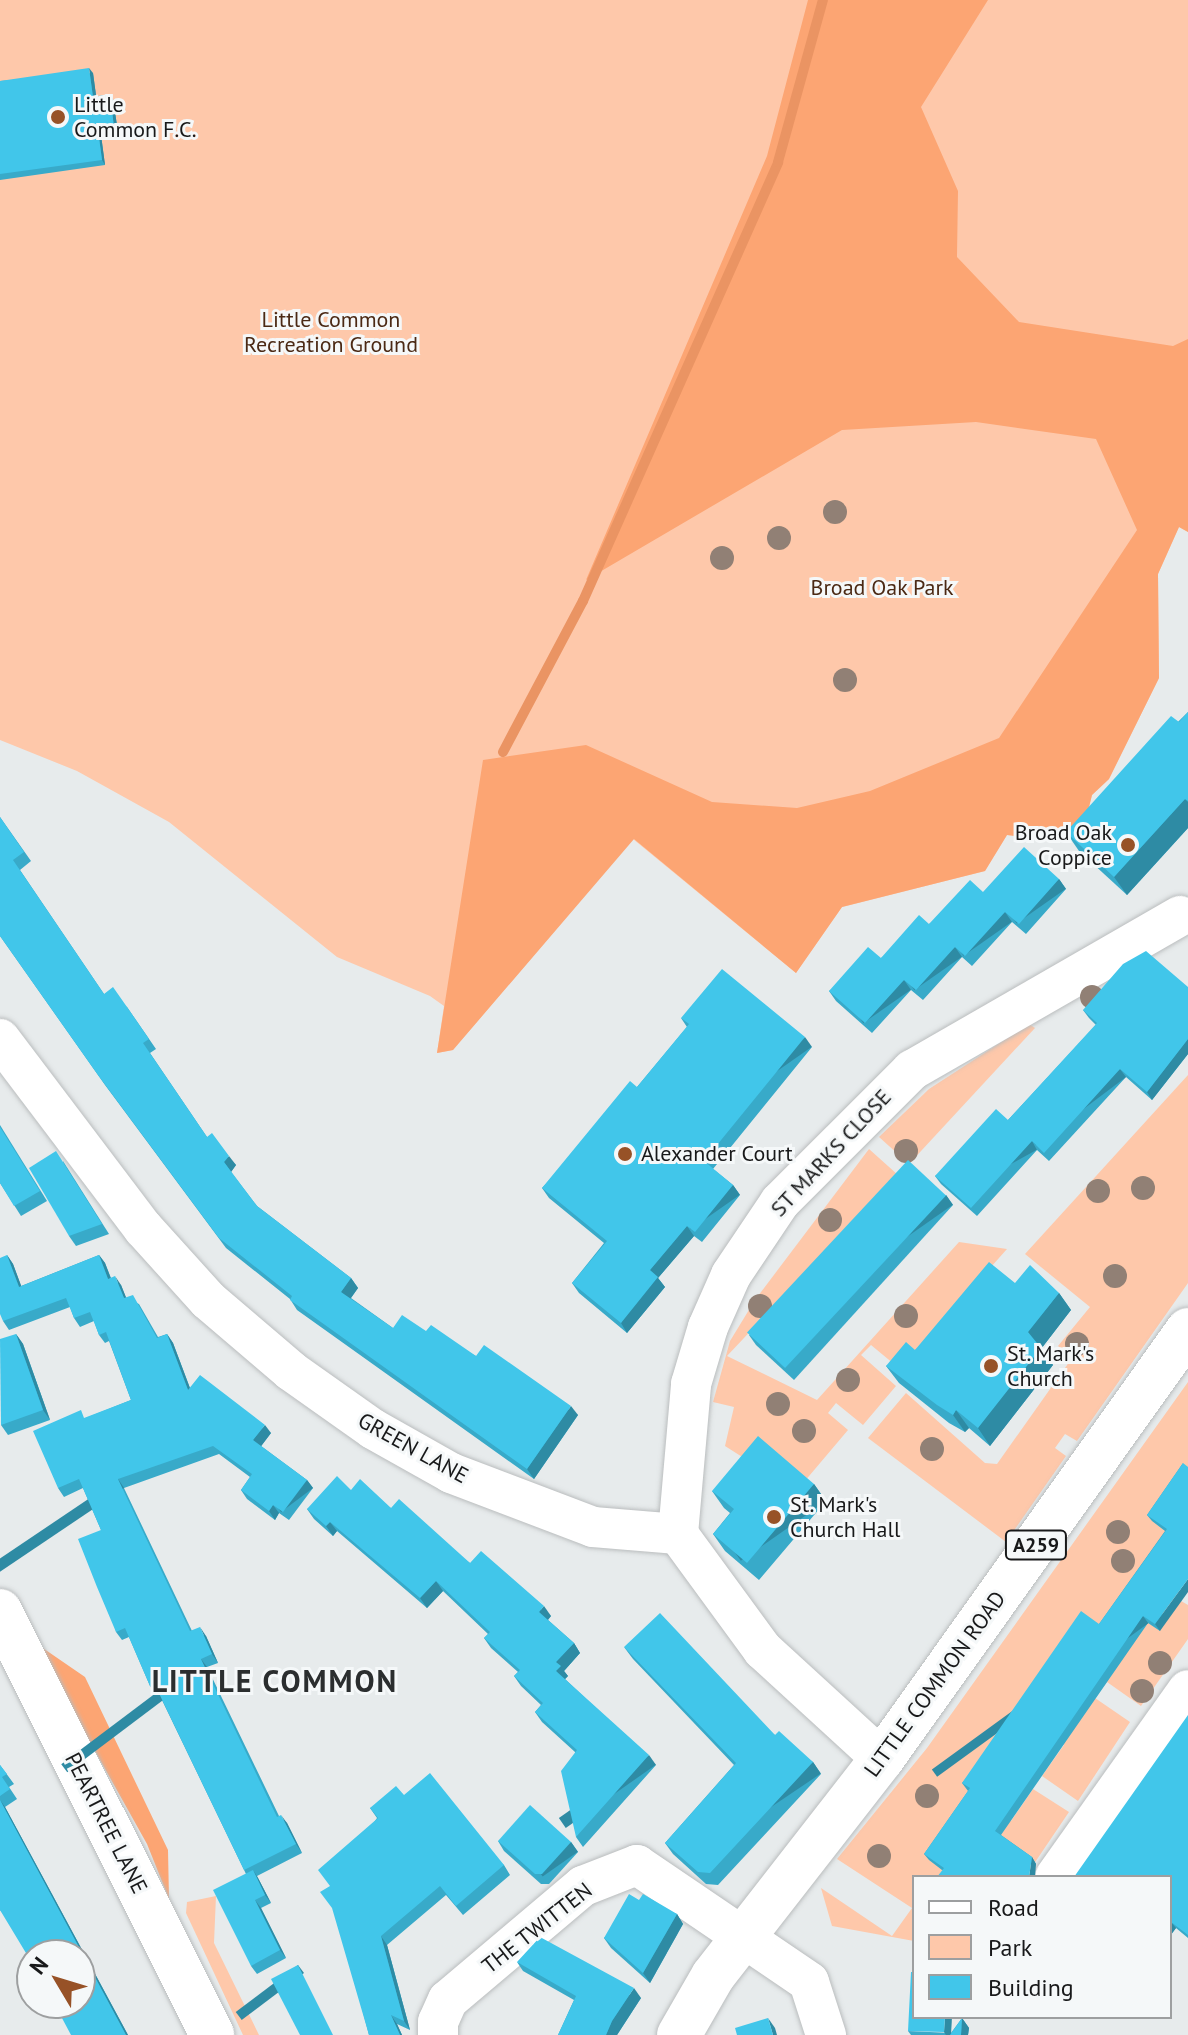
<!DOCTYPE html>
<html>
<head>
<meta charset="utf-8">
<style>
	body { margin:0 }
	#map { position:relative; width:1188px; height:2035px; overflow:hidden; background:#e7ebec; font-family:"PT Sans",sans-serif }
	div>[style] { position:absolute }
	.green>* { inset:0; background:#fec8aa }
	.forest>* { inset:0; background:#fca573 }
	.stream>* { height:10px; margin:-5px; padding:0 5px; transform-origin:5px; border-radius:5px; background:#ea9463 }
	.roads { filter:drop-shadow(0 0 2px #babdbe) drop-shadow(0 0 2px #babdbe) }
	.street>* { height:40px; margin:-20px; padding:0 20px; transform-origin:20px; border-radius:20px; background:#fff }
	.secondary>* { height:44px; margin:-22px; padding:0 22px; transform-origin:22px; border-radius:22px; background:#fff }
	.highway>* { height:44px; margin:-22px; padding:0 22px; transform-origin:22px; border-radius:22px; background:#fff }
	.trees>* { width:24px; height:24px; margin:-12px; border-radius:50%; background:#918075 }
	.wall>* { inset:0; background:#38aac9 }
	.shaded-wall>* { inset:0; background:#2e8ba4; transform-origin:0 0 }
	.building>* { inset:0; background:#41c6ea; transform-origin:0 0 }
	.dots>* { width:22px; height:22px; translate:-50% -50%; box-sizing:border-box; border:4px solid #f5f8f9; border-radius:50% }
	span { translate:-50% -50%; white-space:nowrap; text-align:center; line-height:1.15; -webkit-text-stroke:6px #f5f8f9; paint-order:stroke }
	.shield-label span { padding:2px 6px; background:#f5f8f9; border:2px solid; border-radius:6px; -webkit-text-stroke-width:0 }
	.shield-label { font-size:20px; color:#18191a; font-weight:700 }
	.poi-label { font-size:22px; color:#18191a }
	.left { translate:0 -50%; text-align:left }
	.right { translate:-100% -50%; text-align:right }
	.park-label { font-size:22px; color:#4b2914 }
	.street-label { font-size:22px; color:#18191a }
	.district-label { font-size:30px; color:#2b2e2f; font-weight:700; letter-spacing:2px }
	.legend { position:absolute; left:912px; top:1875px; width:260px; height:144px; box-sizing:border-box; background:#f5f8f9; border:2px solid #9d9fa0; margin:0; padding:10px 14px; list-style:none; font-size:24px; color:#18191a }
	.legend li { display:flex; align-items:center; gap:16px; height:40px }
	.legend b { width:40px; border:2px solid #9d9fa0 }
	.north { position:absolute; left:16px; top:1939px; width:80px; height:80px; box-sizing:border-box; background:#f5f8f9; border:2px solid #9d9fa0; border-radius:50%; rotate:308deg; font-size:22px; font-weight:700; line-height:32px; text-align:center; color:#18191a }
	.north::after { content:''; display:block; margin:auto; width:28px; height:36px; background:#975227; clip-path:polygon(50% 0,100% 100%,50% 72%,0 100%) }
</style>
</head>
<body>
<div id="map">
	<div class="green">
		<i style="clip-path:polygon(0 0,1188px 0,1188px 532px,1179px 527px,1158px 574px,1159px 678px,1109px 779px,1092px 795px,1083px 831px,1047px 832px,1041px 839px,1007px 835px,985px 871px,842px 907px,796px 973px,633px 839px,453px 1050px,437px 1053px,444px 1006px,430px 996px,337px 957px,169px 822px,77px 771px,0 740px)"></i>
		<i style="clip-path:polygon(1029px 1024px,1035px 1028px,909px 1164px,879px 1137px,929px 1089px)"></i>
		<i style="clip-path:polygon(1188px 1075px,1188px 1283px,1077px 1441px,1065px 1434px,1055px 1448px,1066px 1456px,1006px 1542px,868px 1438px,906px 1393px,985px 1463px,997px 1464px,1072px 1358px,1058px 1346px,1090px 1307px,1025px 1254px)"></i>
		<i style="clip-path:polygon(869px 1149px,898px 1175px,727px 1356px,817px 1400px,959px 1242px,1007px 1249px,900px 1369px,871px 1345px,861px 1355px,896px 1386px,863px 1425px,836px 1403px,828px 1413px,848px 1430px,804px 1482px,758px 1467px,725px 1446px,734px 1407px,713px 1402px,730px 1341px,755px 1300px)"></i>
		<i style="clip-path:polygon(1188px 1382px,1188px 1470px,1172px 1535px,1181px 1601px,1188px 1605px,1188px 1639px,1141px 1706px,1107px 1682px,1095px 1698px,1130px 1722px,1078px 1801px,1042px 1776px,1064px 1745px,1020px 1714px,1011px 1821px,1033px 1789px,1069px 1812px,1025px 1877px,914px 1877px,914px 1941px,832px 1926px,821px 1888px,892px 1936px,912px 1908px,837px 1859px,927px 1748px)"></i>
		<i style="clip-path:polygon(216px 1896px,214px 1943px,259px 2035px,243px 2035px,186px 1913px,187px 1902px)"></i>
	</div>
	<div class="forest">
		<i style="clip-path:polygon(808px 0,988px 0,921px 107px,958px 191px,957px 257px,1019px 322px,1173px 346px,1188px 339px,1188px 532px,1179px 527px,1158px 574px,1159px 678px,1109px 779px,1092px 795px,1083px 831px,1047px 832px,1041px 839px,1007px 835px,985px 871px,842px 907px,796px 973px,634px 839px,453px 1050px,437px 1053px,483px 760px,586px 745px,712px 802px,797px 808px,870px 791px,999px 738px,1137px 530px,1096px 439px,976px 422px,842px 430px,586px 580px,767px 156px)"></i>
		<i style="clip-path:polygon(34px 1642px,85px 1677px,168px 1850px,169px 1899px,147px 1844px)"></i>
	</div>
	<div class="stream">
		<i style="left:503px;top:752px;width:171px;rotate:-62.1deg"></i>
		<i style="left:583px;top:601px;width:480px;rotate:-66deg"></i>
		<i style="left:778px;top:162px;width:168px;rotate:-74.5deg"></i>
	</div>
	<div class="roads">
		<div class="street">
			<i style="left:0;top:1039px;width:237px;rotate:52.9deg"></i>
			<i style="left:143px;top:1228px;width:97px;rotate:47.9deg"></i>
			<i style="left:208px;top:1300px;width:109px;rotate:40.5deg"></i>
			<i style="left:291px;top:1371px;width:100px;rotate:35.3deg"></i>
			<i style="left:373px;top:1429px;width:90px;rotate:29.4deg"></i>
			<i style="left:451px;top:1473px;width:152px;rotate:20.8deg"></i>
			<i style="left:593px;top:1527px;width:85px;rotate:4.7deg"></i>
			<i style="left:678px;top:1534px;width:144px;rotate:53.8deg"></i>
			<i style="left:763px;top:1650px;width:161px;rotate:42.5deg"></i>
			<i style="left:678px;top:1534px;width:151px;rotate:-85deg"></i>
			<i style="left:691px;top:1384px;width:59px;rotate:-73.4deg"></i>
			<i style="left:708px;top:1327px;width:57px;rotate:-66.1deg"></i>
			<i style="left:731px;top:1275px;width:88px;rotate:-56.1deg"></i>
			<i style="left:780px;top:1202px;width:187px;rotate:-45deg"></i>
			<i style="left:912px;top:1070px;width:309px;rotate:-29.9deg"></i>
			<i style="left:1055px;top:1877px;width:229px;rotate:-54.6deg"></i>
			<i style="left:438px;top:2035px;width:13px;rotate:-90deg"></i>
			<i style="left:438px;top:2022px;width:24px;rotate:-66deg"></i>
			<i style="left:448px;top:2000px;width:177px;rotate:-40.2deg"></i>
			<i style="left:583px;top:1886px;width:58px;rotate:-21.3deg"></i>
			<i style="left:637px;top:1865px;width:208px;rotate:34.2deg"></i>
			<i style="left:809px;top:1982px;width:56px;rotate:72.2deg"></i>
		</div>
		<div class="secondary">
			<i style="left:0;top:1611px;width:474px;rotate:63.4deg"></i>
		</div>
		<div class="highway">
			<i style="left:679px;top:2035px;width:68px;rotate:-60deg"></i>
			<i style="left:713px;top:1976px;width:275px;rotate:-52.1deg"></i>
			<i style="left:882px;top:1759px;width:527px;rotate:-54.5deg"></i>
		</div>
	</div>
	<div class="trees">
		<i style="left:835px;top:512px"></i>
		<i style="left:779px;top:538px"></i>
		<i style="left:722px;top:558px"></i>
		<i style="left:845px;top:680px"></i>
		<i style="left:1092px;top:997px"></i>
		<i style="left:906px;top:1151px"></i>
		<i style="left:1143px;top:1188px"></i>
		<i style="left:1098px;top:1191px"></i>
		<i style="left:830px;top:1220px"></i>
		<i style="left:1115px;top:1276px"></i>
		<i style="left:760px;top:1306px"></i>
		<i style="left:906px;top:1316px"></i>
		<i style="left:1077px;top:1344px"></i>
		<i style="left:848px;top:1380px"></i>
		<i style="left:778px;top:1404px"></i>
		<i style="left:804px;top:1431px"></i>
		<i style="left:932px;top:1449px"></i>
		<i style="left:1118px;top:1532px"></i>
		<i style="left:1123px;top:1561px"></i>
		<i style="left:1160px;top:1663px"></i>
		<i style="left:1142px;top:1691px"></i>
		<i style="left:927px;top:1796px"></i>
		<i style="left:879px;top:1856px"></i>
	</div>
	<div class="wall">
		<i style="clip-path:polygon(93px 73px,96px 96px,113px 99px,118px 132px,101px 135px,105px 165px,0 180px,0 81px)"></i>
		<i style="clip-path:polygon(1188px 712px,1188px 828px,1127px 895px,1079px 851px,1066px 832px)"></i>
		<i style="clip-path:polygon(0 817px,31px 861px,20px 870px,104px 994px,127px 1007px,156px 1049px,150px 1053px,207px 1137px,236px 1165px,231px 1172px,257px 1206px,351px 1278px,358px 1288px,351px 1298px,393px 1328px,426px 1331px,476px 1356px,578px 1415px,534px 1479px,297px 1310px,290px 1299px,226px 1248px,105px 1085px,0 936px)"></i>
		<i style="clip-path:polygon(1059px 879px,1066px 889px,1026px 934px,1012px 922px,972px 966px,962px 957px,923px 1000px,911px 990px,872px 1033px,836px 1001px,829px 991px,881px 958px,929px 924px,983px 892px)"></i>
		<i style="clip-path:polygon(1188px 987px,1188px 1054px,1152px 1100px,1126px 1077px,1049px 1161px,1037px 1150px,977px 1216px,941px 1184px,935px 1176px,1008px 1120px,1096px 1025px,1089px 1018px,1083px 1010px)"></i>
		<i style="clip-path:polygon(681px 1018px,812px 1047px,713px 1169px,733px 1185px,740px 1195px,702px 1242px,694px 1236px,658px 1278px,665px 1287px,627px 1333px,579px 1293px,572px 1283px,604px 1243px,549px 1198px,542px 1188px,637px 1087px,687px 1027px)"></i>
		<i style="clip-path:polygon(0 1125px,47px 1201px,21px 1216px,0 1183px)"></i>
		<i style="clip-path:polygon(63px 1161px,109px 1234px,76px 1246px,69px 1236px)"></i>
		<i style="clip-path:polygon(946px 1195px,953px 1205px,794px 1380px,756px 1345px,749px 1335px)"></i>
		<i style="clip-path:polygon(7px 1255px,13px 1264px,21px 1286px,99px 1255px,105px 1263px,111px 1278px,121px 1285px,126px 1298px,139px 1304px,158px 1337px,167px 1334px,173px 1343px,190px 1388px,271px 1433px,261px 1446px,307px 1480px,313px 1488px,289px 1520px,279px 1513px,275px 1520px,247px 1499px,241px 1490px,250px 1477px,219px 1454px,124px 1488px,192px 1631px,206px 1636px,218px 1663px,207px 1667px,279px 1816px,287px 1823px,302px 1853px,257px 1876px,271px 1903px,261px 1908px,286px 1958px,257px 1974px,251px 1966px,246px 1874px,159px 1694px,156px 1695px,150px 1686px,129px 1637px,122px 1640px,116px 1632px,101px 1530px,83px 1488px,64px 1497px,58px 1488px,86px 1418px,131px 1400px,109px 1341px,105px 1343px,99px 1335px,94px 1321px,80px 1327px,74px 1318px,70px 1307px,9px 1330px,3px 1321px)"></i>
		<i style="clip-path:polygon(1015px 1283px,1059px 1293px,1071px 1310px,1041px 1349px,1053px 1365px,990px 1446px,969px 1428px,965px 1432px,949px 1423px,899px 1383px,886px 1366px,915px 1350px)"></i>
		<i style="clip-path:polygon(16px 1334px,23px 1344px,50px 1420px,8px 1435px,1px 1425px)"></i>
		<i style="clip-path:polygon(1183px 1463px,1160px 1631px,1148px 1623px,1001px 1835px,1032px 1857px,1036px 1864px,942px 1870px,929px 1860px,924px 1854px,968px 1791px,962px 1783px,1099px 1624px,1165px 1531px,1152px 1521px,1147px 1515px)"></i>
		<i style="clip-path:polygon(814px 1484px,826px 1501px,759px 1580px,725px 1551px,713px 1534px,730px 1513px,724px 1508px,712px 1491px)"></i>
		<i style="clip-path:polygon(351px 1490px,391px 1508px,470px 1563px,551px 1616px,548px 1620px,574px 1643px,580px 1653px,564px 1671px,568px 1676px,565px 1679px,656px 1765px,583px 1847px,576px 1837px,575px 1752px,542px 1722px,535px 1712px,541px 1705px,521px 1686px,514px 1676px,518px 1672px,491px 1648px,484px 1638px,488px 1634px,443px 1591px,427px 1608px,337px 1531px,333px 1536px,314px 1519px,307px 1509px)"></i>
		<i style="clip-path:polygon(624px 1647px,775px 1735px,813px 1762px,821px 1774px,718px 1885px,706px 1884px,673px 1854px,665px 1843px,734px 1765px,633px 1659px)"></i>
		<i style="clip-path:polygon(1188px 1715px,1188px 1938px,1176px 1928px,1170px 1936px)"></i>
		<i style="clip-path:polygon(0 1765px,14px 1784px,9px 1787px,17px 1799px,5px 1807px,128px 2035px,71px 2035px,80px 2003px,0 1910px)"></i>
		<i style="clip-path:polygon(404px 1795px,504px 1865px,510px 1875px,463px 1915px,446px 1895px,387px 1945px,410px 2030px,397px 2024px,402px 2035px,369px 2035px,330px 1887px,377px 1818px,370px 1808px)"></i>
		<i style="clip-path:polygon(498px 1841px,571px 1842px,578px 1852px,549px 1884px,541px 1884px,504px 1851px)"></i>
		<i style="clip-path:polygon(639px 1900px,677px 1914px,683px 1924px,650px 1983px,611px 1948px,604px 1938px)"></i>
		<i style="clip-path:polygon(517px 1962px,641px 1998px,617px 2035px,558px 2035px,574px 2000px,523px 1971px)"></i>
		<i style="clip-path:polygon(962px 2018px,969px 2028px,968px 2035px,911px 2035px,908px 2031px,951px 2033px)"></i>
	</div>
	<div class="shaded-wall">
		<i style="clip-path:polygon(89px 68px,93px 73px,97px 102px,93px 97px)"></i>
		<i style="clip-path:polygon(110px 94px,113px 99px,118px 132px,114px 127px)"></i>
		<i style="clip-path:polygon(98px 130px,101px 135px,105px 165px,102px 160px)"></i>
		<i style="clip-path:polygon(1185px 799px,1188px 802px,1188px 828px,1127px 895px,1114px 877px)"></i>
		<i style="left:1059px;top:879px;width:12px;height:60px;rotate:55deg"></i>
		<i style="left:1005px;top:912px;width:12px;height:59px;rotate:55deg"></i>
		<i style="left:955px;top:947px;width:12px;height:58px;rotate:55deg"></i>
		<i style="left:904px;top:980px;width:12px;height:58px;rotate:55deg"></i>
		<i style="left:805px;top:1037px;width:12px;height:160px;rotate:55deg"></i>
		<i style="clip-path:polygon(1188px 1039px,1188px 1054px,1152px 1100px,1147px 1092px)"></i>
		<i style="left:1120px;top:1069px;width:10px;height:113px;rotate:53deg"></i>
		<i style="left:1032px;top:1141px;width:10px;height:91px;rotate:61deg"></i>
		<i style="clip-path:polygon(229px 1156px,236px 1165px,231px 1172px,224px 1162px)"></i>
		<i style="left:733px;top:1185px;width:12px;height:60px;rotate:55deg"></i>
		<i style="left:946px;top:1195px;width:12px;height:237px;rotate:55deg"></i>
		<i style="clip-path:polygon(687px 1226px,694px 1236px,658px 1278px,665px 1287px,627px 1333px,621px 1323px,650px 1270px)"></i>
		<i style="clip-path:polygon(7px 1255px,13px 1264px,25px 1296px,19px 1287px)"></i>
		<i style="clip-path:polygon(99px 1255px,105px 1263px,114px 1287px,108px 1279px)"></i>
		<i style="clip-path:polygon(115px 1276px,121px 1285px,130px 1307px,124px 1298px)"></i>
		<i style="clip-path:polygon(351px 1278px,358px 1288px,348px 1302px,341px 1292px)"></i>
		<i style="clip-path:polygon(1059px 1293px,1071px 1310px,1041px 1349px,1053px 1365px,990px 1446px,978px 1428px,1028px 1332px)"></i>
		<i style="clip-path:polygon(16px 1334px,23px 1344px,50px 1420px,43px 1410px)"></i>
		<i style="clip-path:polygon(167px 1334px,173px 1343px,194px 1399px,188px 1390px)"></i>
		<i style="clip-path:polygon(571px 1406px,578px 1415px,534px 1479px,527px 1469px)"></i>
		<i style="clip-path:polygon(956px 1410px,969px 1428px,965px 1432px,953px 1415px)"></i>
		<i style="clip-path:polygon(265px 1425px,271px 1433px,259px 1449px,253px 1440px)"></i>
		<i style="left:118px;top:1479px;width:11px;height:168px;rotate:56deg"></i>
		<i style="left:307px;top:1480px;width:10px;height:40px;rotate:53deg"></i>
		<i style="left:814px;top:1484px;width:21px;height:104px;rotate:55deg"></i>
		<i style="clip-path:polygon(273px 1505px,279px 1513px,275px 1520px,269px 1511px)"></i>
		<i style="clip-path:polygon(330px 1522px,337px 1531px,333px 1536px,326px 1526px)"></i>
		<i style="clip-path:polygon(1188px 1579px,1188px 1592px,1160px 1631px,1155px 1624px)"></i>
		<i style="clip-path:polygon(436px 1581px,443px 1591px,427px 1608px,420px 1598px)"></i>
		<i style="clip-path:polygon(544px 1606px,551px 1616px,546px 1622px,539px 1612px)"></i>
		<i style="left:1143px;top:1616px;width:9px;height:261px;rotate:54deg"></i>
		<i style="clip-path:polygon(200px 1627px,206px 1636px,218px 1663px,212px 1654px)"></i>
		<i style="clip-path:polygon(574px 1643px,580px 1653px,564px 1671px,568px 1676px,563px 1681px,556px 1671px,556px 1662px)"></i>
		<i style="left:201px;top:1659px;width:10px;height:175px;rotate:53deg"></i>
		<i style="left:649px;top:1755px;width:12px;height:110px;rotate:55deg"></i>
		<i style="left:813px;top:1762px;width:14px;height:151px;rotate:56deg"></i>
		<i style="clip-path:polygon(0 1800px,5px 1807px,128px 2035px,126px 2035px)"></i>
		<i style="clip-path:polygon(281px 1815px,287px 1823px,302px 1853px,296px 1844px)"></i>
		<i style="left:571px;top:1842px;width:12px;height:43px;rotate:55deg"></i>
		<i style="clip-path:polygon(1032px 1857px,1036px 1864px,1035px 1877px,1029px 1877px)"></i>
		<i style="clip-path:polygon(253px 1870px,258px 1878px,271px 1903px,265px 1895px)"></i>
		<i style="clip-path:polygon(255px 1900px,261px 1908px,286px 1958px,280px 1950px)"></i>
		<i style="clip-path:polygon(677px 1914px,683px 1924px,650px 1983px,643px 1973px)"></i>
		<i style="clip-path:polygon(1171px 1922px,1176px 1928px,1170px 1936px,1170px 1923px)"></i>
		<i style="clip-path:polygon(381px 1936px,387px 1945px,410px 2030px,404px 2021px)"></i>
		<i style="left:298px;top:1965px;width:10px;height:78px;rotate:53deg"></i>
		<i style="clip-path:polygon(634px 1988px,641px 1998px,617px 2035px,606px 2035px,612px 2021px)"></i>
		<i style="clip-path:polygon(391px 2015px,397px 2024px,402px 2035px,400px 2035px)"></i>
		<i style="clip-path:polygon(945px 2017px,952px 2017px,951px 2035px,946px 2035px,944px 2032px)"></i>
		<i style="clip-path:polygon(768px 2018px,775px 2028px,777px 2035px,773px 2035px)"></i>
		<i style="clip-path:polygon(962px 2018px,969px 2028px,968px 2035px,961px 2035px)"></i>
	</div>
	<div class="building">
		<i style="clip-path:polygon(89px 68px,93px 97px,110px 94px,114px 127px,98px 130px,102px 160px,0 174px,0 81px)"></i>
		<i style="clip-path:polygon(1188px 712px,1188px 801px,1185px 799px,1114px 877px,1066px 832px,1171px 716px,1179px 722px)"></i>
		<i style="clip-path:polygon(0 817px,24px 852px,13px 860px,104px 994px,113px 987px,127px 1007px,149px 1039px,143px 1043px,207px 1137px,212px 1133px,229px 1156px,224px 1162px,257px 1206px,351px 1278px,341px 1292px,393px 1328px,402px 1315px,426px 1331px,431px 1325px,476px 1356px,484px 1345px,571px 1406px,527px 1469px,290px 1300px,292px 1296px,219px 1238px,98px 1075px,0 936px)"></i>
		<i style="clip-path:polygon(1024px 847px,1059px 879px,1019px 924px,1005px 912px,965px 956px,955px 947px,916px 990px,904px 980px,865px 1023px,829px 991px,868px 947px,881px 958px,919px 915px,929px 924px,970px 880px,983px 892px)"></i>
		<i style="clip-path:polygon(1146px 951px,1188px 987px,1188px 1039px,1147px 1092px,1120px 1069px,1044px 1153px,1032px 1141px,971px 1208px,935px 1176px,996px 1109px,1008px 1120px,1097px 1023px,1083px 1010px,1123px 964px)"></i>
		<i style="clip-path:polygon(722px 969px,805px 1037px,704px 1161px,733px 1185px,695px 1232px,687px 1226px,650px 1270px,658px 1277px,621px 1323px,572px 1283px,607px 1241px,542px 1188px,630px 1081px,637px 1087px,689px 1024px,681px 1018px)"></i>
		<i style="clip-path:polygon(0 1127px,40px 1191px,14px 1206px,0 1183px)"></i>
		<i style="clip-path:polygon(56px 1151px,102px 1224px,69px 1236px,29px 1168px)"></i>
		<i style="left:908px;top:1160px;width:52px;height:236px;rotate:43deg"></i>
		<i style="clip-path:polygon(7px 1255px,19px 1287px,99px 1255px,108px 1279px,115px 1276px,124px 1298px,133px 1295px,157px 1338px,167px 1334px,188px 1390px,200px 1375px,265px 1425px,253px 1440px,307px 1480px,283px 1512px,273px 1505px,269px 1511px,241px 1490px,252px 1474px,213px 1446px,118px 1479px,190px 1631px,200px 1627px,212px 1654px,201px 1659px,277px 1817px,281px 1815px,296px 1844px,244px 1870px,155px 1685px,150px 1686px,125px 1628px,116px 1632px,97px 1587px,78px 1539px,101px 1530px,79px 1479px,58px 1488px,33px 1431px,81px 1410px,84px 1418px,131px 1400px,106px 1332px,99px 1335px,90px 1312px,74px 1318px,66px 1298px,3px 1321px,0 1314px,0 1258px)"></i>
		<i style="clip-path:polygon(989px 1262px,1015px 1283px,1030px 1265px,1059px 1293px,1028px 1332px,1041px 1348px,978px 1428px,956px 1410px,953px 1415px,937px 1405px,886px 1366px,906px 1342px,915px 1350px)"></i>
		<i style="clip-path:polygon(16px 1334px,43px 1410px,1px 1425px,0 1339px)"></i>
		<i style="clip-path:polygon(758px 1436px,814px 1484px,747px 1563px,713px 1534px,734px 1509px,712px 1491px)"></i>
		<i style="clip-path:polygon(1183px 1463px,1188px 1467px,1188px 1579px,1155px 1624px,1143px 1616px,995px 1831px,1032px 1857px,1029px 1877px,937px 1877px,944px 1868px,924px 1854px,970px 1788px,962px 1783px,1081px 1611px,1099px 1624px,1167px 1529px,1147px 1515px)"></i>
		<i style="clip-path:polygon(337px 1476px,351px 1490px,360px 1479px,391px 1508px,399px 1499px,470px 1563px,481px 1551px,544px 1606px,539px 1612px,574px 1643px,556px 1662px,561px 1666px,556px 1671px,649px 1755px,576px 1837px,561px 1771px,577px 1750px,535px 1712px,543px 1703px,514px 1676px,520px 1670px,484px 1638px,490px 1632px,436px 1581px,420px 1598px,330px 1522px,326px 1526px,307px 1509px)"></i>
		<i style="clip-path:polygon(660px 1613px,775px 1735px,779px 1731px,813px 1762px,710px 1873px,698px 1872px,665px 1843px,736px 1763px,624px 1647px)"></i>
		<i style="clip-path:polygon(1188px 1715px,1188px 1935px,1171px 1922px,1170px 1923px,1170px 1877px,1074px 1877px)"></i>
		<i style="clip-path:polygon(0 1765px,7px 1774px,2px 1777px,10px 1789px,0 1796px)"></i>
		<i style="clip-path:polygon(430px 1773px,504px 1865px,456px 1906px,440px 1886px,381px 1936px,404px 2021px,391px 2015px,400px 2035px,369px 2035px,332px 1908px,320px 1892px,330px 1886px,318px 1870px,378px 1818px,370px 1808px,396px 1786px,404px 1795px)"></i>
		<i style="clip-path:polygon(0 1800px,126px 2035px,71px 2035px,54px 2003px,80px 2003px,80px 1955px,32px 1955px,32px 1963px,0 1910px)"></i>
		<i style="clip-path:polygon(530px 1805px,571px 1842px,542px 1874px,535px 1874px,498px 1841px)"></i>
		<i style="clip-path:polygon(253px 1870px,265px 1895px,255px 1900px,280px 1950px,251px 1966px,213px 1890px)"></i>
		<i style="clip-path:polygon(629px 1894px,639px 1900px,643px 1894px,677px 1914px,643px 1973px,604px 1938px)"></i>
		<i style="clip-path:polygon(540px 1937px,634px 1988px,612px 2021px,606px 2035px,558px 2035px,576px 1996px,517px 1962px)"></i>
		<i style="clip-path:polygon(298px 1965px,333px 2035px,300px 2035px,271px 1979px)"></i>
		<i style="clip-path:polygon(911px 1972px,914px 1972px,914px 2017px,945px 2017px,944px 2032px,908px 2031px)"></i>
		<i style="clip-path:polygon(768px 2018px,773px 2035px,737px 2035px,735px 2028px)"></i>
		<i style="clip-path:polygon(962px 2018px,961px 2035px,950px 2035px)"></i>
	</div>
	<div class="dots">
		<i style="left:58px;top:117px;background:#975227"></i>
		<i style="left:1128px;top:845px;background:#975227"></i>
		<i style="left:625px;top:1154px;background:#975227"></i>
		<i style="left:991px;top:1366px;background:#975227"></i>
		<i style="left:774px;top:1517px;background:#975227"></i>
	</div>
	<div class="shield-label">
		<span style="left:1036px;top:1545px">A259</span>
	</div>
	<div class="poi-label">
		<span class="left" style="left:74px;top:117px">Little<br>Common F.C.</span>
		<span class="right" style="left:1112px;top:845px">Broad Oak<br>Coppice</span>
		<span class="left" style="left:641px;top:1154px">Alexander Court</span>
		<span class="left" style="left:1007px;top:1366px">St. Mark's<br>Church</span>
		<span class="left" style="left:790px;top:1517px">St. Mark's<br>Church Hall</span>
	</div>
	<div class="park-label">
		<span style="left:331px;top:332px">Little Common<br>Recreation Ground</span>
		<span style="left:882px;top:588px">Broad Oak Park</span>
	</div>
	<div class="street-label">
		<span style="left:831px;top:1153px;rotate:-47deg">ST MARKS CLOSE</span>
		<span style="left:413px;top:1448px;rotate:29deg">GREEN LANE</span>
		<span style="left:935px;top:1684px;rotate:-54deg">LITTLE COMMON ROAD</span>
		<span style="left:106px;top:1823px;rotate:63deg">PEARTREE LANE</span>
		<span style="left:537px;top:1928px;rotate:-38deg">THE TWITTEN</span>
	</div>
	<div class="district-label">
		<span style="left:275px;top:1681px">LITTLE COMMON</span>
	</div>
	<ul class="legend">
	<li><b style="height:10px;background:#fff"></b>Road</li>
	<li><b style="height:22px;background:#fec8aa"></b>Park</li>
	<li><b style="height:22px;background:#41c6ea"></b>Building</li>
	</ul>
	<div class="north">N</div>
</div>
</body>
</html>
